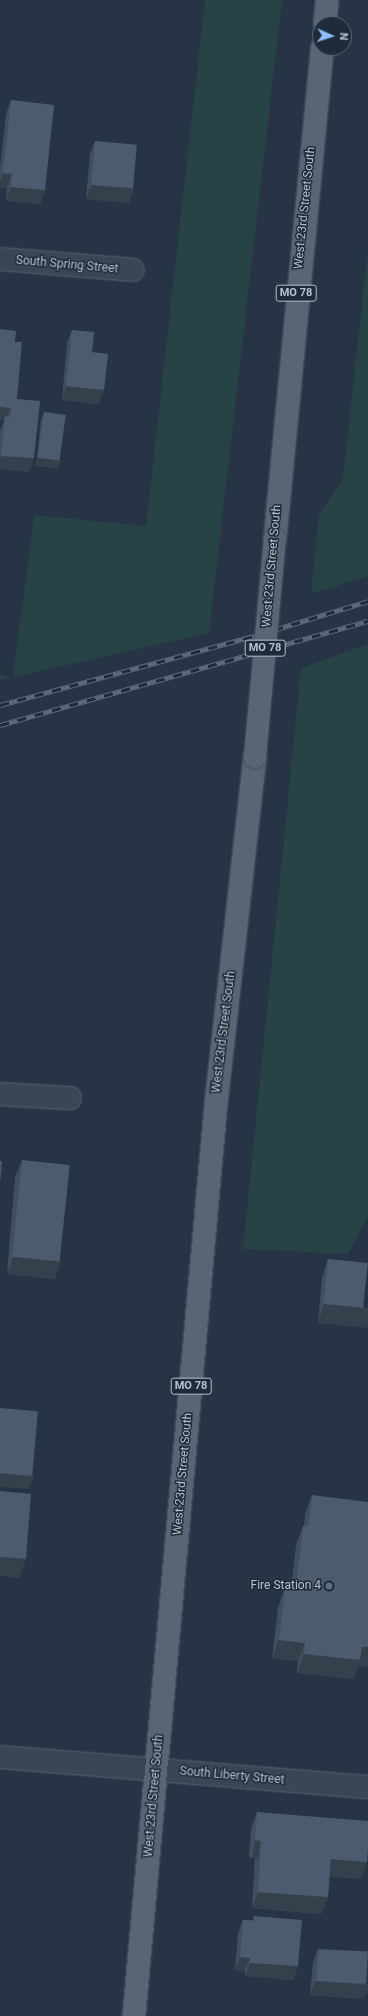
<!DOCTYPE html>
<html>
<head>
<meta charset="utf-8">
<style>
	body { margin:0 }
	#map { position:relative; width:368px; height:2016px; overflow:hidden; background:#263445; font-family:Roboto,sans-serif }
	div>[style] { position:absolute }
	.green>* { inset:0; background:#284345 }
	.roads { filter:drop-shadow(0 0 1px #596471) drop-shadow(0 0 1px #596471) }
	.minor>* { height:22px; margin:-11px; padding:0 11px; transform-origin:11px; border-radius:11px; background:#3a4654 }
	.primary>* { height:22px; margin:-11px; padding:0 11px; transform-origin:11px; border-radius:11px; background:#596574 }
	.rail>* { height:4.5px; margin-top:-2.25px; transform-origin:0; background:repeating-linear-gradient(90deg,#1f2b39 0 9px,#5c6a7b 0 18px); box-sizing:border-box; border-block:1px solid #5c6a7b }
	.bridges { filter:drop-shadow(0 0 1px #444f5d) drop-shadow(0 0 1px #444f5d) }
	.primary-bridge>* { height:22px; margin:-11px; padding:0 11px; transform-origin:11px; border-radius:11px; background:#596574 }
	.wall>* { inset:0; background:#414e5f }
	.shaded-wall>* { inset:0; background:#35404d; transform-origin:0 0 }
	.building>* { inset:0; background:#4c5b6e; transform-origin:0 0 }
	.dots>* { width:11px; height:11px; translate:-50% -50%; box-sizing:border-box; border:2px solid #1f2b39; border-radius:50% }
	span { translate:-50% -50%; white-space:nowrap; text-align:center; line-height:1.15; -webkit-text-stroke:3px #1f2b39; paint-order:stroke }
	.shield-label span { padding:1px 3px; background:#1f2b39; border:1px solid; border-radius:3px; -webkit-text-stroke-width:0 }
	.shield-label { font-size:11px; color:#b8c1cd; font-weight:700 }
	.street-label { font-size:12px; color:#b8c1cd }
	.poi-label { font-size:12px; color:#b8c1cd }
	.right { translate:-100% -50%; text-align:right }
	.north { position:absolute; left:312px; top:16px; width:40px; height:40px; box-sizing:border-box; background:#1f2b39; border:1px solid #5c6774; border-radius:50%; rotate:93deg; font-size:11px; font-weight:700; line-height:16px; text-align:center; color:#b8c1cd }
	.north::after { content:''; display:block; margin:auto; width:14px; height:18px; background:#8dbbfd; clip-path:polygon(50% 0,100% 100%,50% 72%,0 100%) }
</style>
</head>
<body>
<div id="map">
	<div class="green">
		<i style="clip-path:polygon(205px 0,282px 0,209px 633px,0 680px,0 675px,13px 677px,34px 515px,146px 526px)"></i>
		<i style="clip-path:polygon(368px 247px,368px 576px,311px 594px,319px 514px,343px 479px)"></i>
		<i style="clip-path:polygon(368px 644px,368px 1216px,348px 1254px,243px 1249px,301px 668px)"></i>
	</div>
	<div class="roads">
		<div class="minor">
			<i style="left:0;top:259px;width:133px;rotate:4.7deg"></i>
			<i style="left:0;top:1094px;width:70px;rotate:3.3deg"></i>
			<i style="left:0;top:1757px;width:369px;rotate:4.7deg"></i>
		</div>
		<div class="primary">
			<i style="left:325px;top:24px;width:24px;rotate:-85deg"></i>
			<i style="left:275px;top:539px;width:493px;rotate:-84.5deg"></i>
			<i style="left:134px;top:2016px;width:916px;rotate:-84.86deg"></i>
			<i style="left:216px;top:1104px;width:349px;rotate:-83.6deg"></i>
		</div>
	</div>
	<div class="rail">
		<i style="left:0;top:705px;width:266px;rotate:-15.2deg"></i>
		<i style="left:257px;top:635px;width:116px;rotate:-17deg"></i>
		<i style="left:0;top:725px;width:382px;rotate:-15.8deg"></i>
	</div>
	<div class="bridges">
		<div class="primary-bridge">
			<i style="left:255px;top:757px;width:219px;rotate:-84.8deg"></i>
		</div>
	</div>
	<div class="wall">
		<i style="clip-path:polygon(11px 100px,45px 190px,40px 204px,6px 201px,7px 188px,0 187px,0 169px,6px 114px)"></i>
		<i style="clip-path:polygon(95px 141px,129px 203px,86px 199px,90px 154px)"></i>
		<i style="clip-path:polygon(72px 330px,92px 352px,99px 404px,62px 400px,67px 343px)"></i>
		<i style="clip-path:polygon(15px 342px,17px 399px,34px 458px,29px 472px,0 469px,0 430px,4px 421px)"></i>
		<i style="clip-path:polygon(44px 412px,58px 468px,36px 466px,41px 420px)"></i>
		<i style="clip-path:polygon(22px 1160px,55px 1279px,7px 1274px,15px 1177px)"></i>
		<i style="clip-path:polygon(328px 1259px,368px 1263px,318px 1323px,322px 1278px)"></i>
		<i style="clip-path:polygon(312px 1495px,358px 1666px,354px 1679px,297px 1673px,298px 1661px,272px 1658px,278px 1607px,285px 1588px,291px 1589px,296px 1545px,303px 1526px,304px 1526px,305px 1514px)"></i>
		<i style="clip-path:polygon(257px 1812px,367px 1862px,361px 1879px,329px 1876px,328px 1897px,321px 1914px,252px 1908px,255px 1858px,249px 1857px,251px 1829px)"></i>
		<i style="clip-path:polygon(254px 1916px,298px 1966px,293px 1980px,245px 1976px,245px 1971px,235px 1970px,238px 1933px,243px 1920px,253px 1920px)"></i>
		<i style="clip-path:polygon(318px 1949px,368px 1985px,368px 1989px,364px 1999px,310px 1995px,313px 1962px)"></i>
	</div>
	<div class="shaded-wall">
		<i style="clip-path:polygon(3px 173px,12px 174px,7px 188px,0 187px,0 182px)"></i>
		<i style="clip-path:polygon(91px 185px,134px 189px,129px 203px,86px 199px)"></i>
		<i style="clip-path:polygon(11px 187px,45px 190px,40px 204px,6px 201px)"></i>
		<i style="clip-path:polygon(66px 386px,104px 390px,99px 404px,62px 400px)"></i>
		<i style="clip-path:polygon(0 407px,11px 408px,6px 421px,5px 416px,4px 421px,0 421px)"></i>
		<i style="clip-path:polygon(1px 456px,34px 458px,29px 472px,0 469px,0 459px)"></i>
		<i style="clip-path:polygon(38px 458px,61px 460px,58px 468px,36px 466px)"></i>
		<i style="clip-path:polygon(13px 1257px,61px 1262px,55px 1279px,7px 1274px)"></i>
		<i style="clip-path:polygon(324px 1304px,368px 1308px,368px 1328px,318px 1323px)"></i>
		<i style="clip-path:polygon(0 1473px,34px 1475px,29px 1489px,0 1487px)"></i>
		<i style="clip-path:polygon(0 1557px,26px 1559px,19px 1578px,0 1576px)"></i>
		<i style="clip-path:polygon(279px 1640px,305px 1643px,298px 1661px,272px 1658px)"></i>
		<i style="clip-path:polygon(362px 1647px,368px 1647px,368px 1667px,358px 1666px,354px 1679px,297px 1673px,304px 1654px)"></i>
		<i style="left:255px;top:1840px;width:6px;height:18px;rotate:9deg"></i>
		<i style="clip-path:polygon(331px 1859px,367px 1862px,361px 1879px,325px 1876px)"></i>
		<i style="clip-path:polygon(258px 1892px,328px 1897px,321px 1914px,252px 1908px)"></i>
		<i style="clip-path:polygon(240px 1957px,250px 1958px,245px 1971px,235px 1970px)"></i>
		<i style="clip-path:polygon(250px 1963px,298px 1966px,293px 1980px,245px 1976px)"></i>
		<i style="clip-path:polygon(315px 1981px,368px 1985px,368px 1989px,364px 1999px,310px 1995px)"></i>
	</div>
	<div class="building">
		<i style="clip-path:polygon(11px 100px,54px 105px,45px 190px,11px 187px,12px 174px,3px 173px)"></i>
		<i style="left:95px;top:141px;width:42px;height:44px;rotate:5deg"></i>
		<i style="clip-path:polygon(0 329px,16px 331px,15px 342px,22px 342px,17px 399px,40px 401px,34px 458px,1px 456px,5px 416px,10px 417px,11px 408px,0 407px)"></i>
		<i style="clip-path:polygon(72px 330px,94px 332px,92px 352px,108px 354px,104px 390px,66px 386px)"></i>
		<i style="left:44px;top:412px;width:22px;height:46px;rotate:8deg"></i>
		<i style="left:22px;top:1160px;width:48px;height:97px;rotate:6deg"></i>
		<i style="clip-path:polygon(0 1161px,2px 1161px,0 1184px)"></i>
		<i style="left:328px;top:1259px;width:40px;height:45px;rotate:6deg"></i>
		<i style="left:0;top:1408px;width:38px;height:65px;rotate:5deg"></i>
		<i style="clip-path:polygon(0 1491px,31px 1494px,26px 1559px,0 1557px)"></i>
		<i style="clip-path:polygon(312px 1495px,368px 1502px,368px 1647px,362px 1647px,360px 1660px,304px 1654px,305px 1643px,279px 1640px,285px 1588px,296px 1589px,303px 1526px,308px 1527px)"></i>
		<i style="clip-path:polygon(257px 1812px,368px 1821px,368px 1849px,367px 1862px,331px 1859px,328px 1897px,258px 1892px,261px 1841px,255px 1840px)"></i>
		<i style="clip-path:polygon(254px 1916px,302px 1920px,298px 1966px,250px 1963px,250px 1958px,240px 1957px,243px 1920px,254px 1921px)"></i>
		<i style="left:318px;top:1949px;width:50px;height:32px;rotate:3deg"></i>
	</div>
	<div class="dots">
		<i style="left:329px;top:1586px;background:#5c6f8a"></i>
	</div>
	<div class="shield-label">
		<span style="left:296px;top:293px">MO 78</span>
		<span style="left:265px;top:648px">MO 78</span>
		<span style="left:191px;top:1386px">MO 78</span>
	</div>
	<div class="street-label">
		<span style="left:305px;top:208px;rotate:-84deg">West 23rd Street South</span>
		<span style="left:67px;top:265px;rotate:5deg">South Spring Street</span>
		<span style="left:272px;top:566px;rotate:-85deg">West 23rd Street South</span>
		<span style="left:224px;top:1032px;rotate:-83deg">West 23rd Street South</span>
		<span style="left:183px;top:1474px;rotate:-85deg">West 23rd Street South</span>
		<span style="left:232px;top:1776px;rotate:5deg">South Liberty Street</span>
		<span style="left:154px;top:1796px;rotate:-85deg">West 23rd Street South</span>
	</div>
	<div class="poi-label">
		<span class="right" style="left:321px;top:1586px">Fire Station 4</span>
	</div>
	<div class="north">N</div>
</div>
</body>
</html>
